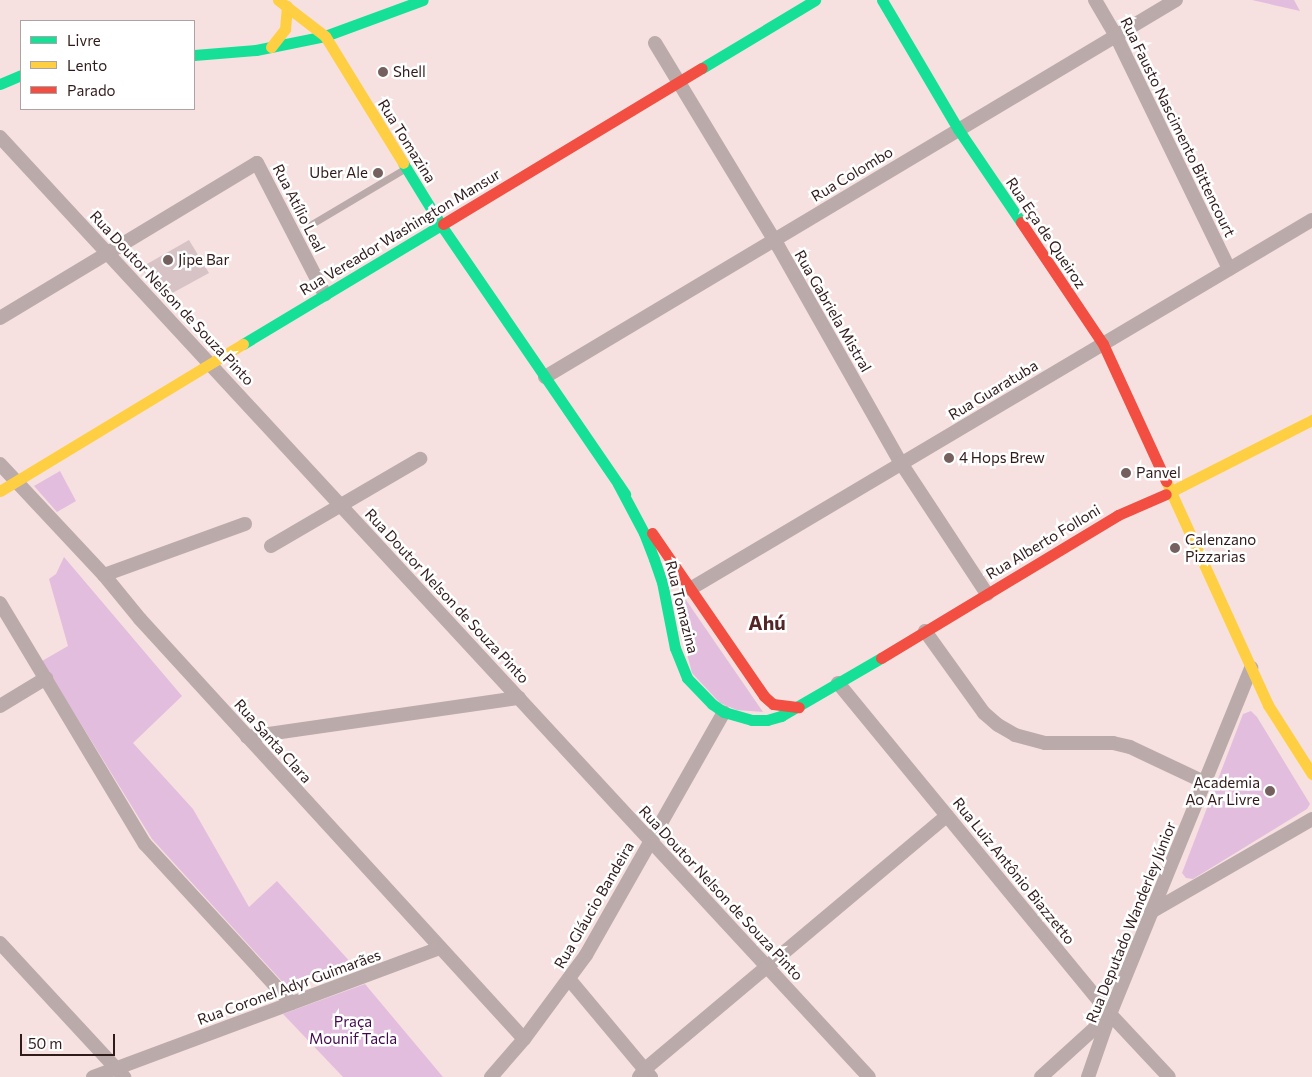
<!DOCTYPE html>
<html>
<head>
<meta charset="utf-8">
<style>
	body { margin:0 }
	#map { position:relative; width:1312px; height:1077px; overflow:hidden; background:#f6e1e0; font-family:Commissioner,sans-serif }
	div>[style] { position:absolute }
	.green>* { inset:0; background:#e2bdde }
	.building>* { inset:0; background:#d7c3c6 }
	.lane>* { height:7px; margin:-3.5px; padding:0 3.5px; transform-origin:3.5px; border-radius:3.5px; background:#baaaa9 }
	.street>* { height:14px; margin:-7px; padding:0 7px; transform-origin:7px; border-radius:7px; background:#baaaa9 }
	.fast>* { height:11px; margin:-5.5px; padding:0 5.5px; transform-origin:5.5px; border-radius:5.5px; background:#16e098 }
	.slow>* { height:11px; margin:-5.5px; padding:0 5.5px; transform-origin:5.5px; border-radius:5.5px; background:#ffcf43 }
	.jam>* { height:11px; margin:-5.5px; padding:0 5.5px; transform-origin:5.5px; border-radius:5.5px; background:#f24e42 }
	.dots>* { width:14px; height:14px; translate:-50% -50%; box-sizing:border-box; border:2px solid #fff; border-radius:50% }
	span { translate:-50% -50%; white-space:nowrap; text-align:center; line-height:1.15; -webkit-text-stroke:5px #fff; paint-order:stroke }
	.poi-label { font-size:15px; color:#301b1b }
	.left { translate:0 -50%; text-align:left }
	.right { translate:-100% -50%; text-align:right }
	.street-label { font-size:15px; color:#301b1b }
	.park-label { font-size:15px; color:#43094f }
	.district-label { font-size:20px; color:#552627; font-weight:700 }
	.legend { position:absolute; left:20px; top:20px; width:175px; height:90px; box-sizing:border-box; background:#fff; border:1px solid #aca4a4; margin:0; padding:6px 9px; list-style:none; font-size:15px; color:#301b1b }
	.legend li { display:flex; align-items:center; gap:10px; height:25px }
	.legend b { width:25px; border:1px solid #aca4a4 }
	.scale { position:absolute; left:20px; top:1034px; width:95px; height:22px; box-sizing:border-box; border:2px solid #301b1b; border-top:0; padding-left:6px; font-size:15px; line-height:18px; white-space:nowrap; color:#301b1b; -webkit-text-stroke:4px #fff; paint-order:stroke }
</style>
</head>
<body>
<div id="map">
	<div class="green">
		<i style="clip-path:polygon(1252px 0,1294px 0,1300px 11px)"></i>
		<i style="clip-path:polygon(60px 471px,76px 501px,57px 512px,34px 486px)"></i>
		<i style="clip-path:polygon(64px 557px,182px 696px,133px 743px,193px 809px,249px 907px,277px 881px,353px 965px,288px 988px,152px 839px,42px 661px,68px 646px,49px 579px,56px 574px)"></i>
		<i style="clip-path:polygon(686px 600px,763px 712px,737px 710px,720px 703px,692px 673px,675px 606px)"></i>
		<i style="clip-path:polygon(1251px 711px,1257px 717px,1310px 804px,1307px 809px,1193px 879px,1186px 878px,1182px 873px,1243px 714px)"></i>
		<i style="clip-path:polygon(365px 984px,443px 1077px,343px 1077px,283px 1014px)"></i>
	</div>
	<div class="building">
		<i style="clip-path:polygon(189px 240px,209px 273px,167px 296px,140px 268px)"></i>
	</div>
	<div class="lane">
		<i style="left:310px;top:225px;width:112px;rotate:-30.7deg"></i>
	</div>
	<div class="street">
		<i style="left:1095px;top:0;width:42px;rotate:59.7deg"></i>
		<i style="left:1116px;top:36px;width:259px;rotate:64.1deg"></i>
		<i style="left:655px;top:43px;width:237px;rotate:58.8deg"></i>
		<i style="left:778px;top:246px;width:249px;rotate:60.5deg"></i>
		<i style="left:901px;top:463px;width:157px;rotate:56.7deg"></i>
		<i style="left:0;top:137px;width:1280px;rotate:47.25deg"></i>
		<i style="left:0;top:318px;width:300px;rotate:-31.1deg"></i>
		<i style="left:257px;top:163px;width:148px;rotate:62.7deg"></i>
		<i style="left:545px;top:377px;width:735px;rotate:-30.86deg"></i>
		<i style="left:0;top:464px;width:152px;rotate:46.9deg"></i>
		<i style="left:104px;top:575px;width:57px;rotate:50.7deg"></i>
		<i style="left:140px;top:619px;width:569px;rotate:47.56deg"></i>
		<i style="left:271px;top:546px;width:173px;rotate:-30.3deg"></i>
		<i style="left:104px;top:575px;width:150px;rotate:-19.9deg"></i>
		<i style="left:690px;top:589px;width:723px;rotate:-30.68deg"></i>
		<i style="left:0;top:603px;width:281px;rotate:59deg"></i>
		<i style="left:145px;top:844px;width:216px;rotate:47.4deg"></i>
		<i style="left:925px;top:631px;width:101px;rotate:54.3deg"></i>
		<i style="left:984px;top:713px;width:18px;rotate:41deg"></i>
		<i style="left:998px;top:725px;width:20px;rotate:30deg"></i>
		<i style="left:1015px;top:735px;width:31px;rotate:15deg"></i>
		<i style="left:1045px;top:743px;width:68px"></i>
		<i style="left:1113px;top:743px;width:17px;rotate:13deg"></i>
		<i style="left:1130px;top:747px;width:82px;rotate:25.3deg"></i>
		<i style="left:838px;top:683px;width:428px;rotate:50.6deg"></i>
		<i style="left:1110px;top:1014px;width:86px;rotate:46.9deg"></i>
		<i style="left:0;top:706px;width:54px;rotate:-31.3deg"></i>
		<i style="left:247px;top:737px;width:275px;rotate:-8.2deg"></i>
		<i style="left:1151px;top:912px;width:186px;rotate:-30deg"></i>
		<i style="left:0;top:943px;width:183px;rotate:47.2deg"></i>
		<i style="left:569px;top:979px;width:128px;rotate:50.1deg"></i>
		<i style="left:93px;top:1077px;width:370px;rotate:-20.4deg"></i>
		<i style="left:491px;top:1077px;width:50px;rotate:-49deg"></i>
		<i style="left:524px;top:1039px;width:104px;rotate:-53.6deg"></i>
		<i style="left:586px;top:955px;width:279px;rotate:-60.4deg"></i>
		<i style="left:639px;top:1077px;width:10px;rotate:-53deg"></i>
		<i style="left:645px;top:1069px;width:394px;rotate:-40deg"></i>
		<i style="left:1041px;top:1077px;width:91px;rotate:-42.3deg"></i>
		<i style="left:1088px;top:1077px;width:67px;rotate:-70.8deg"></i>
		<i style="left:1110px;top:1014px;width:374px;rotate:-67.8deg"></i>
	</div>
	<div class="fast">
		<i style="left:882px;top:0;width:150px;rotate:59.5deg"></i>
		<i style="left:958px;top:129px;width:112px;rotate:55.9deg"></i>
		<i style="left:194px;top:55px;width:62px;rotate:-4.6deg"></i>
		<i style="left:256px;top:50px;width:70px;rotate:-11.5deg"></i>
		<i style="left:325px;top:36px;width:104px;rotate:-20.2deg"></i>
		<i style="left:702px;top:68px;width:132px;rotate:-31deg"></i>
		<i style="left:0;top:84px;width:23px;rotate:-23deg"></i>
		<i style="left:403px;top:163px;width:73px;rotate:58.5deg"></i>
		<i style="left:441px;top:225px;width:326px;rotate:55.6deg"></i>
		<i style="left:243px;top:344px;width:233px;rotate:-31deg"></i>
		<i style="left:618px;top:484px;width:55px;rotate:62deg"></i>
		<i style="left:644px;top:533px;width:28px;rotate:69deg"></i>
		<i style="left:654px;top:559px;width:24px;rotate:71deg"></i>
		<i style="left:662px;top:582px;width:67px;rotate:78.9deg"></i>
		<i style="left:675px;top:648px;width:32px;rotate:68deg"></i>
		<i style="left:687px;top:678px;width:36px;rotate:46deg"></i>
		<i style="left:712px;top:704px;width:14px;rotate:34deg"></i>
		<i style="left:724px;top:712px;width:29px;rotate:16deg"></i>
		<i style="left:752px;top:720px;width:15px"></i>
		<i style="left:767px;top:720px;width:15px;rotate:-16deg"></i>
		<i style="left:781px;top:716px;width:116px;rotate:-30.1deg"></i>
	</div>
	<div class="slow">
		<i style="left:278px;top:0;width:59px;rotate:37.5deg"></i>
		<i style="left:325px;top:36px;width:149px;rotate:58.4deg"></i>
		<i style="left:271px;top:47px;width:23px;rotate:-52deg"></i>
		<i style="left:285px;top:29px;width:23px;rotate:-85deg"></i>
		<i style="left:1166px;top:481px;width:246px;rotate:65.5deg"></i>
		<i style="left:1268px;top:705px;width:82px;rotate:57.5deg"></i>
		<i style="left:0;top:491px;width:284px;rotate:-31.2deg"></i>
		<i style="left:1166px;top:494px;width:164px;rotate:-26.9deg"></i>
	</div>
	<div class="jam">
		<i style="left:1021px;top:222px;width:147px;rotate:56.1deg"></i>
		<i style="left:1103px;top:344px;width:151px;rotate:65.3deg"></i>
		<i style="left:443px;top:224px;width:302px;rotate:-31.1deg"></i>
		<i style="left:652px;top:533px;width:198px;rotate:55.5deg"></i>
		<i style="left:764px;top:696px;width:12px;rotate:42deg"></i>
		<i style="left:773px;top:704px;width:26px;rotate:7deg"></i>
		<i style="left:881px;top:658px;width:277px;rotate:-31.1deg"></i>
		<i style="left:1118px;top:515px;width:52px;rotate:-23.6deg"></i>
	</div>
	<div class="dots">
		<i style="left:383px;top:72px;background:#756060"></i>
		<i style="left:378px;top:173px;background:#756060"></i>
		<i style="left:168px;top:260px;background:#756060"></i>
		<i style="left:949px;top:458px;background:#756060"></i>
		<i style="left:1126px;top:473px;background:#756060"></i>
		<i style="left:1175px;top:548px;background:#756060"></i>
		<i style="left:1270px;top:791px;background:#756060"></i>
	</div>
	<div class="poi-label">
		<span class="left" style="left:393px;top:72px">Shell</span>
		<span class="right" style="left:368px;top:173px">Uber Ale</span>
		<span class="left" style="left:178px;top:260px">Jipe Bar</span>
		<span class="left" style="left:959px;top:458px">4 Hops Brew</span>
		<span class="left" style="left:1136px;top:473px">Panvel</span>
		<span class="left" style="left:1185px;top:548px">Calenzano<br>Pizzarias</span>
		<span class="right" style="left:1260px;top:791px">Academia<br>Ao Ar Livre</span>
	</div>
	<div class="street-label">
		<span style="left:1178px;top:127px;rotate:64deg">Rua Fausto Nascimento Bittencourt</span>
		<span style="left:407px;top:141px;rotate:58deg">Rua Tomazina</span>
		<span style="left:852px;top:174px;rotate:-31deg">Rua Colombo</span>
		<span style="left:299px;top:208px;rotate:63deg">Rua Atílio Leal</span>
		<span style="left:400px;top:232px;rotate:-31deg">Rua Vereador Washington Mansur</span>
		<span style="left:1046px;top:233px;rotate:56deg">Rua Eça de Queiroz</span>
		<span style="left:172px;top:298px;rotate:47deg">Rua Doutor Nelson de Souza Pinto</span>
		<span style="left:833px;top:311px;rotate:60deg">Rua Gabriela Mistral</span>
		<span style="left:993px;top:390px;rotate:-31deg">Rua Guaratuba</span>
		<span style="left:1043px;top:542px;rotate:-31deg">Rua Alberto Folloni</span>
		<span style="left:447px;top:596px;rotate:47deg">Rua Doutor Nelson de Souza Pinto</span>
		<span style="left:682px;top:607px;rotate:76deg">Rua Tomazina</span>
		<span style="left:273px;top:741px;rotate:48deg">Rua Santa Clara</span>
		<span style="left:1014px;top:871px;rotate:51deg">Rua Luiz Antônio Biazzetto</span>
		<span style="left:721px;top:893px;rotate:47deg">Rua Doutor Nelson de Souza Pinto</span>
		<span style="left:594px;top:905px;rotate:-60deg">Rua Gláucio Bandeira</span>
		<span style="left:1131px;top:922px;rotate:-68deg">Rua Deputado Wanderley Júnior</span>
		<span style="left:289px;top:987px;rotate:-20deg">Rua Coronel Adyr Guimarães</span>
	</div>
	<div class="park-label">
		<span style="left:353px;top:1030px">Praça<br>Mounif Tacla</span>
	</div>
	<div class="district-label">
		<span style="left:767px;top:622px">Ahú</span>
	</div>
	<ul class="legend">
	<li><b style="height:6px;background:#16e098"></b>Livre</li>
	<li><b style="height:6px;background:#ffcf43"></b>Lento</li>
	<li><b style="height:6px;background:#f24e42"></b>Parado</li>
	</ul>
	<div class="scale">50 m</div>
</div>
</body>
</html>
